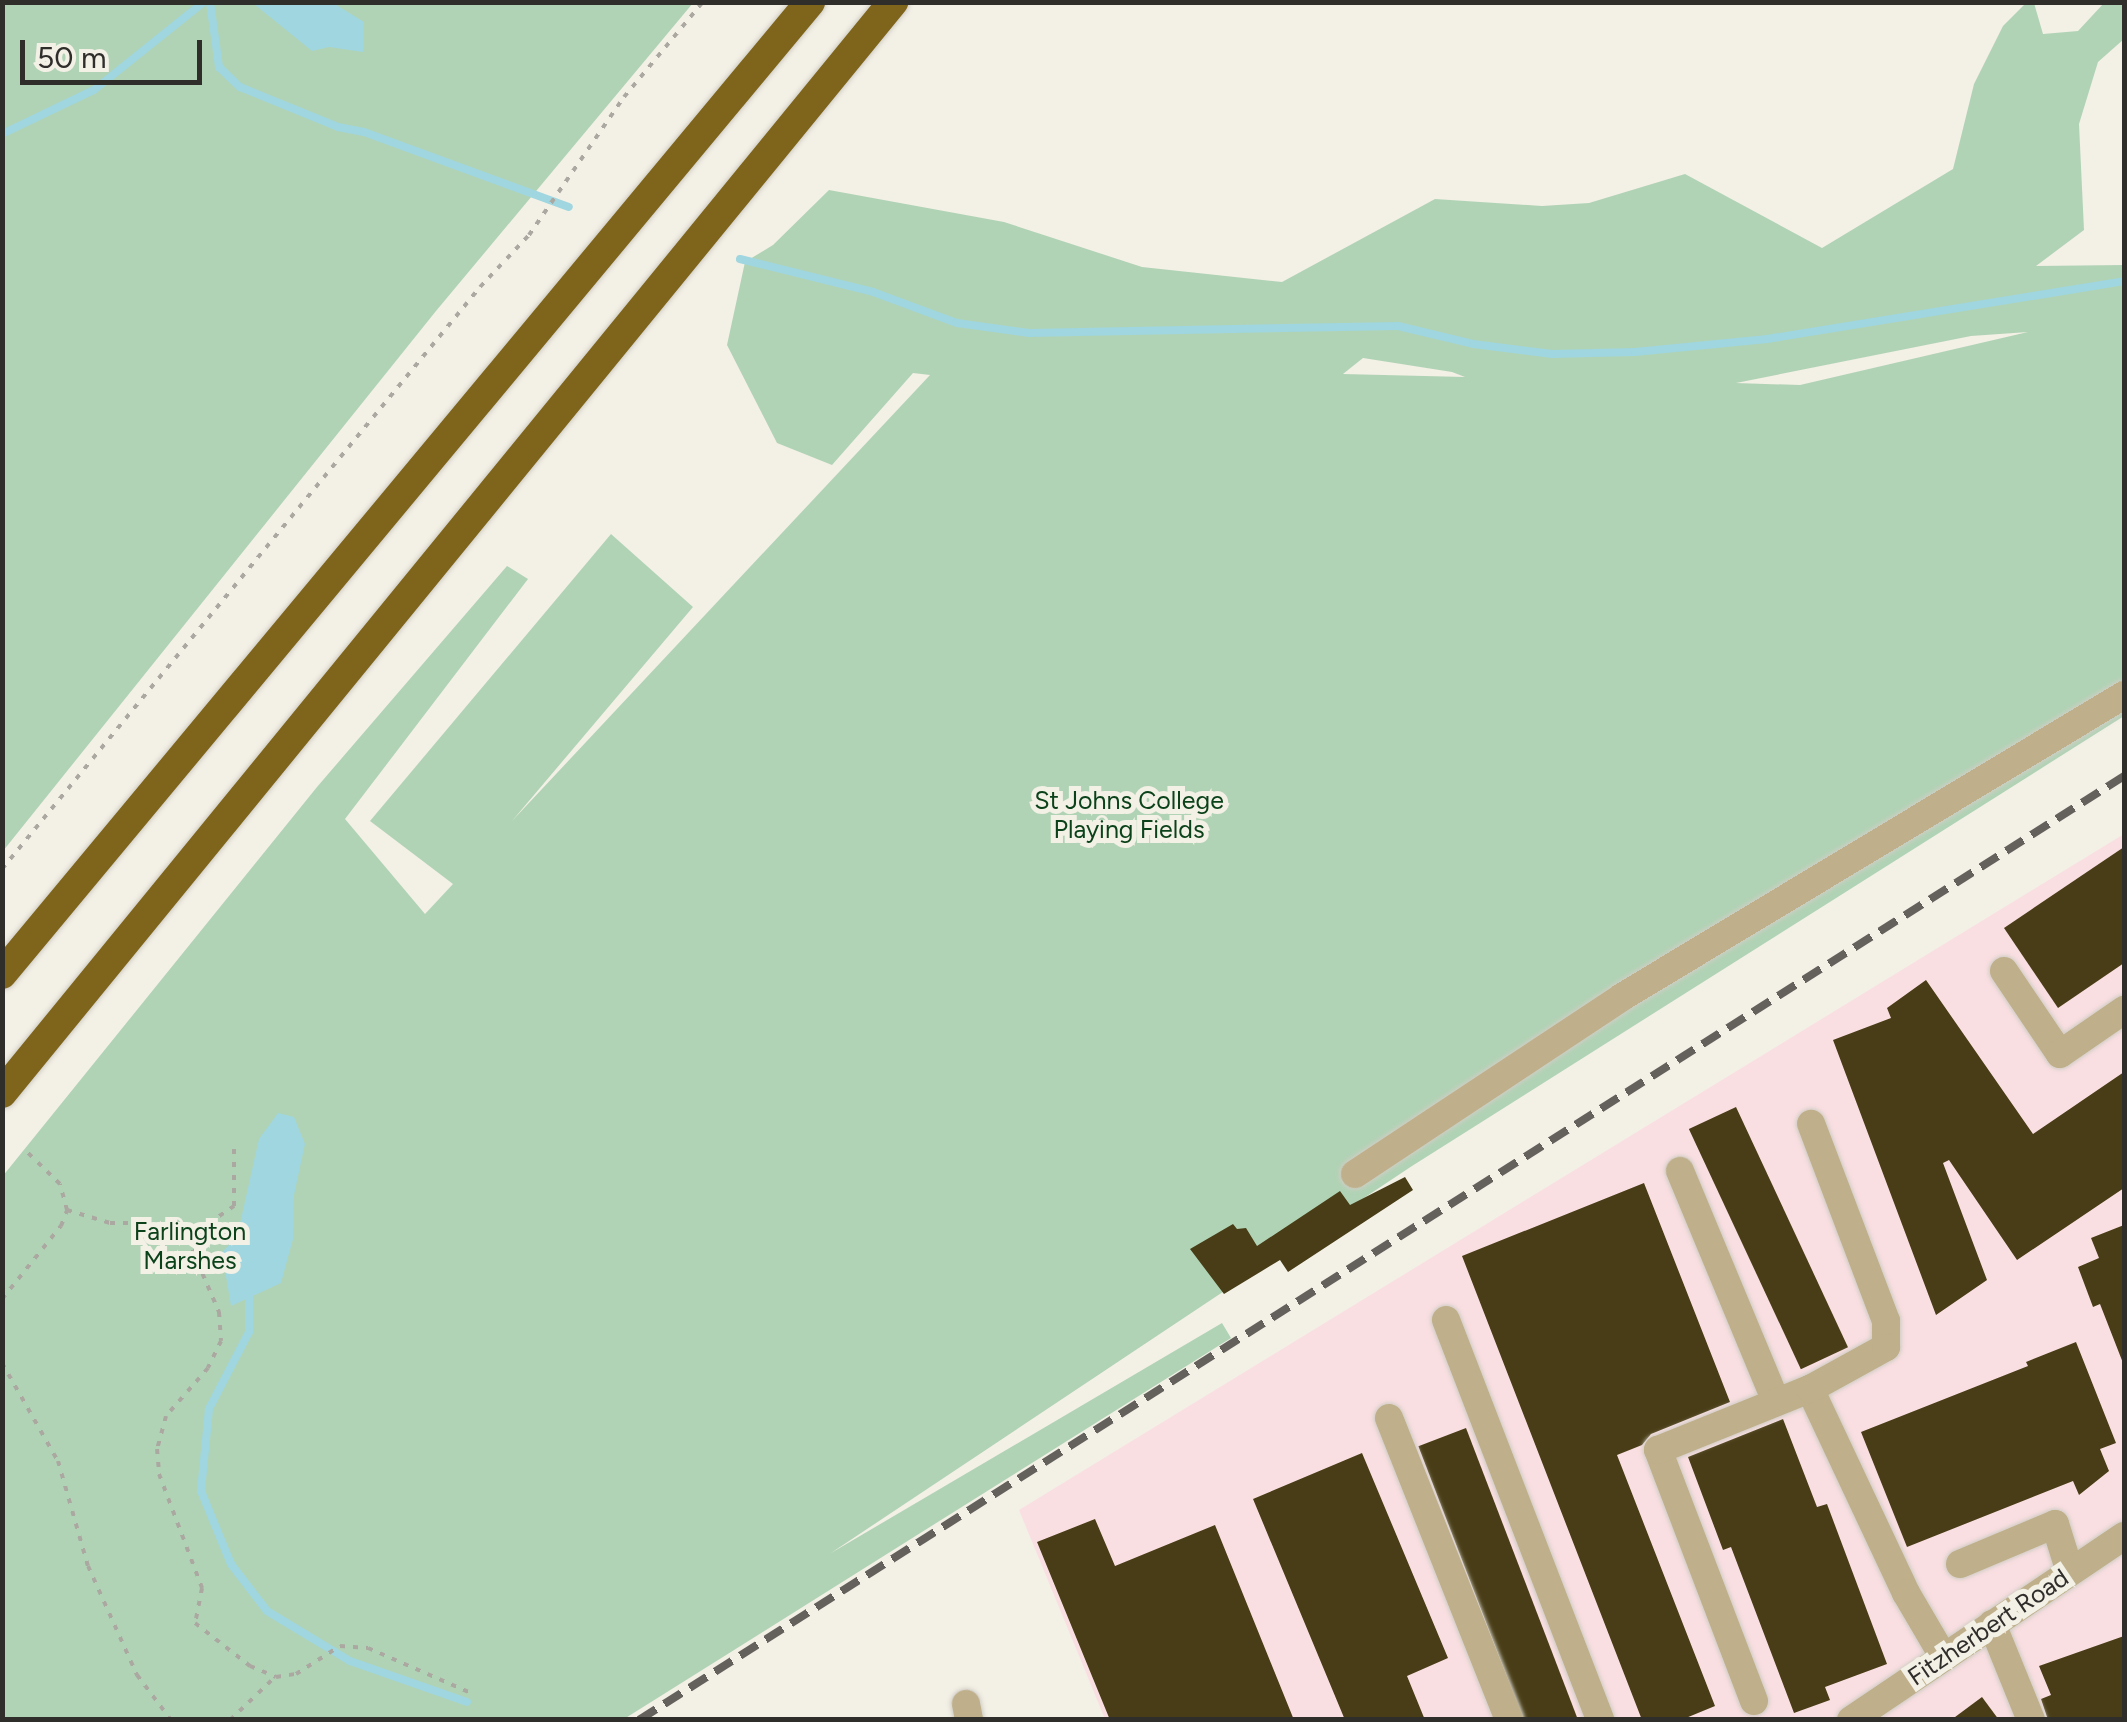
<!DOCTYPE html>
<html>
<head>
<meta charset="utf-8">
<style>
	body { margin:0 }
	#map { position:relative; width:2127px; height:1722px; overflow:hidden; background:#f3f0e6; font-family:Figtree,sans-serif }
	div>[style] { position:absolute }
	.industrial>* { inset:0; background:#fadfe2 }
	.green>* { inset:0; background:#b1d3b5 }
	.water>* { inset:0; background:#9fd6df }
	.stream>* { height:8px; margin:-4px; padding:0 4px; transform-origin:4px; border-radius:4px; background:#9fd6df }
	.building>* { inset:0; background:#483d16; transform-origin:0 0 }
	.path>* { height:4px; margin-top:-2px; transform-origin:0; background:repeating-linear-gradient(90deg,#aba8a1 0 5px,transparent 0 13px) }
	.roads { filter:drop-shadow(0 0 2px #d0cdc4) drop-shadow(0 0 2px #d0cdc4) }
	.minor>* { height:28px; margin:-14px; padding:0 14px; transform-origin:14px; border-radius:14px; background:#bfaf8a }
	.highway>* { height:30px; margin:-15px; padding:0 15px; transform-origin:15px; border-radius:15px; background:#7f641b }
	.rail>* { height:8px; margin-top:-4px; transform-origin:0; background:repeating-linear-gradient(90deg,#64615d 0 20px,transparent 0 30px) }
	span { translate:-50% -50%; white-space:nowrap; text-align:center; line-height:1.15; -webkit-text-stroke:10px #f3f0e6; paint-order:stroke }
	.park-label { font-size:25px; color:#0b421a }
	.street-label { font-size:25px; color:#302e2b }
	.frame { position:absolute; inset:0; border:5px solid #302e2b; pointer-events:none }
	.scale { position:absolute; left:20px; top:40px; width:182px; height:45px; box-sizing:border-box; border:5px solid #302e2b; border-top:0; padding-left:12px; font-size:30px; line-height:35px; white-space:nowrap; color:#302e2b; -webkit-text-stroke:8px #f3f0e6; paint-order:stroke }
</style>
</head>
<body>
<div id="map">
	<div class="industrial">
		<i style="clip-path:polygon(2124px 834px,2124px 1719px,1105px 1719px,1019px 1510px)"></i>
	</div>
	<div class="green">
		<i style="clip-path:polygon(2px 3px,693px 3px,436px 311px,3px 851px)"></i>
		<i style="clip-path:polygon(evenodd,2026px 3px,2034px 3px,2043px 34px,2078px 31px,2104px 3px,2124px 3px,2124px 39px,2098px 62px,2079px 124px,2084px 230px,2036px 266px,2124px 265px,2124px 716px,1412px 1166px,831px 1553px,1222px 1323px,1231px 1338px,624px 1719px,3px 1719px,2px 1177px,317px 787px,507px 566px,528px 579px,345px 819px,425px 914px,453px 884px,370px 821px,611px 534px,693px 607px,512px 821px,930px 375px,913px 373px,832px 465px,777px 443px,727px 345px,745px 262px,773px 245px,829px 190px,1004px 222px,1142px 267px,1282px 282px,1435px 199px,1542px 206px,1589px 203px,1685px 174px,1822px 248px,1953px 169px,1974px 84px,2003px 26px,2026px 3px,2028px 332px,1800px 385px,1736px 383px,1971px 336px,2028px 332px,2026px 3px,1363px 358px,1452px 372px,1465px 377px,1343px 374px,1363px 358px)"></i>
	</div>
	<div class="water">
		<i style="clip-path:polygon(333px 3px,364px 22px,363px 52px,329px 47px,312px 51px,254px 4px)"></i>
		<i style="clip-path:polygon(278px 1113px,294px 1117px,305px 1144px,294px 1195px,293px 1239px,281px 1283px,231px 1306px,222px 1252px,237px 1237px,259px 1139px)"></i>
	</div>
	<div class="stream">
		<i style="left:210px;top:2px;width:66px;rotate:82.1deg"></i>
		<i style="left:219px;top:67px;width:29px;rotate:44deg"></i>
		<i style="left:240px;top:87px;width:106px;rotate:22.2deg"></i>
		<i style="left:338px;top:127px;width:26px;rotate:11deg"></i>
		<i style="left:364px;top:132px;width:218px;rotate:20.1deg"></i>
		<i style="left:2px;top:134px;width:102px;rotate:-25.6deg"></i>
		<i style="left:94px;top:90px;width:141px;rotate:-38.7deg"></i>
		<i style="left:740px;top:259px;width:137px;rotate:13.9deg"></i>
		<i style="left:873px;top:292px;width:90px;rotate:20.3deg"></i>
		<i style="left:957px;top:323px;width:73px;rotate:7.9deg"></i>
		<i style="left:1029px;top:333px;width:369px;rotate:-1.1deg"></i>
		<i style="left:1398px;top:326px;width:77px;rotate:13.5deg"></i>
		<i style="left:1473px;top:344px;width:80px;rotate:7.2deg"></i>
		<i style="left:1552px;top:354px;width:83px;rotate:-1.4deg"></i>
		<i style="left:1635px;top:352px;width:133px;rotate:-5.6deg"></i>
		<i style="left:1767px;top:339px;width:362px;rotate:-9.2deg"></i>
		<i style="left:249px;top:1297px;width:35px;rotate:90deg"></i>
		<i style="left:249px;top:1332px;width:87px;rotate:117.5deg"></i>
		<i style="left:209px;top:1409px;width:82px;rotate:95.6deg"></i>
		<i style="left:201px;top:1491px;width:79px;rotate:67.7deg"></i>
		<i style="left:231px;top:1564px;width:59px;rotate:52.5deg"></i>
		<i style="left:267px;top:1611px;width:97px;rotate:31.1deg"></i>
		<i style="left:350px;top:1661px;width:124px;rotate:19.3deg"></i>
	</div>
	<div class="building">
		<i style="clip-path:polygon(2124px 847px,2124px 963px,2058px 1008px,2004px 928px)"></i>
		<i style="clip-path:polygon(1926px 980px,2033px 1134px,2124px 1072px,2124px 1188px,2017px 1260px,1949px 1160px,1943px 1163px,1987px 1280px,1936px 1315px,1833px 1040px,1891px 1018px,1887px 1008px)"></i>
		<i style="left:1736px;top:1107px;width:265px;height:52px;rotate:65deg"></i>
		<i style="clip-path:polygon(1405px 1177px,1413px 1190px,1288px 1272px,1280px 1260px,1224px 1294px,1190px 1249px,1233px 1224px,1237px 1229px,1246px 1228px,1257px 1246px,1340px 1191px,1350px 1205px)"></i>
		<i style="clip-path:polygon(1644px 1183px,1730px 1402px,1651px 1434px,1642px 1445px,1617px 1455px,1715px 1706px,1681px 1720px,1642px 1720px,1462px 1256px)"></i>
		<i style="clip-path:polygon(2124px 1225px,2124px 1363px,2123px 1363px,2100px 1304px,2093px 1307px,2078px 1267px,2099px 1258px,2091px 1238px)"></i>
		<i style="clip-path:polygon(2076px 1342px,2116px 1443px,2100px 1449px,2109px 1471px,2079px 1495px,2073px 1481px,1907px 1547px,1861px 1432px,2028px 1366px,2026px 1362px)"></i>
		<i style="clip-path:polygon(1783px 1419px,1817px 1507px,1827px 1504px,1887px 1664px,1825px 1687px,1830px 1700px,1794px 1713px,1731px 1547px,1723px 1550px,1688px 1457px)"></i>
		<i style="left:1466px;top:1428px;width:313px;height:51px;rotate:69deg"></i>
		<i style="clip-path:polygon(1362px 1453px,1448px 1658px,1407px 1676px,1425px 1720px,1345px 1720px,1253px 1499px)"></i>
		<i style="clip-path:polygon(1095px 1519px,1115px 1566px,1215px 1525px,1294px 1720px,1110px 1720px,1037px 1542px)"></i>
		<i style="clip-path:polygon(2124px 1636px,2124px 1720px,2048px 1720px,2041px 1699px,2051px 1695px,2039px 1666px)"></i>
		<i style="clip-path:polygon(1982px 1697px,1999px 1720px,1951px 1720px)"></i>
	</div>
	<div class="path">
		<i style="left:2px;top:869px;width:753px;rotate:-50.6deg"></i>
		<i style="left:480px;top:287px;width:71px;rotate:-46.7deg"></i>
		<i style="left:529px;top:235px;width:168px;rotate:-55.5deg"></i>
		<i style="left:624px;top:97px;width:124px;rotate:-50.3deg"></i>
		<i style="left:67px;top:1210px;width:45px;rotate:16.8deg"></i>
		<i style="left:110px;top:1223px;width:34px"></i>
		<i style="left:144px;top:1223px;width:46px;rotate:19.2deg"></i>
		<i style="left:187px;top:1238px;width:81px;rotate:66.6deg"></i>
		<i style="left:219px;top:1312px;width:29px;rotate:86deg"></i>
		<i style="left:221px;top:1341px;width:30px;rotate:116deg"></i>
		<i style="left:208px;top:1368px;width:64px;rotate:131.2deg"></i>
		<i style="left:166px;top:1416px;width:34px;rotate:105deg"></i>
		<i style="left:157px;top:1449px;width:25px;rotate:85deg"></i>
		<i style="left:159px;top:1474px;width:122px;rotate:69.3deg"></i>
		<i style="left:202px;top:1588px;width:36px;rotate:101deg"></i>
		<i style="left:195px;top:1623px;width:70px;rotate:38deg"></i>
		<i style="left:250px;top:1666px;width:28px;rotate:23deg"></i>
		<i style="left:276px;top:1677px;width:20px;rotate:-9deg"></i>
		<i style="left:296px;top:1674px;width:52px;rotate:-32.5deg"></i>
		<i style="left:340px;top:1646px;width:28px;rotate:4deg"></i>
		<i style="left:368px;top:1648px;width:112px;rotate:23.6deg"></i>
		<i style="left:187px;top:1238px;width:57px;rotate:-34.2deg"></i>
		<i style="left:234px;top:1206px;width:60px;rotate:-90deg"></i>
		<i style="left:2px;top:1299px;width:94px;rotate:-51.1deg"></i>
		<i style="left:61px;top:1226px;width:17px;rotate:-69deg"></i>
		<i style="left:67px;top:1210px;width:27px;rotate:-105deg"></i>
		<i style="left:60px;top:1184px;width:49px;rotate:-135.8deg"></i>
		<i style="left:2px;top:1363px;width:113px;rotate:60.3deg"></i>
		<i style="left:58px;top:1461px;width:109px;rotate:74.1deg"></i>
		<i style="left:88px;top:1566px;width:120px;rotate:65.8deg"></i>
		<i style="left:137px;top:1675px;width:56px;rotate:52.9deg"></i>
		<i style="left:230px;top:1720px;width:61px;rotate:-43.7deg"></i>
	</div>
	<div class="roads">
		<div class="minor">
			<i style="left:2004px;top:971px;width:100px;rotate:56deg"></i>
			<i style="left:2060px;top:1054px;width:78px;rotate:-34.5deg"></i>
			<i style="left:1680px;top:1171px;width:250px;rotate:67.4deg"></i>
			<i style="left:1355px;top:1174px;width:320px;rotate:-33.5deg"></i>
			<i style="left:1622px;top:997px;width:586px;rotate:-31.03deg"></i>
			<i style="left:1446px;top:1320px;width:429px;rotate:68.9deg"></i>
			<i style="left:1810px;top:1389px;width:225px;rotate:64.8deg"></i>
			<i style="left:1906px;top:1593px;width:73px;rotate:59.6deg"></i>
			<i style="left:1389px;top:1418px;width:325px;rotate:68.3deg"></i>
			<i style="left:1960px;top:1564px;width:103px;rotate:-22.8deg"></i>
			<i style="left:2055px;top:1524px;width:50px;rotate:72.6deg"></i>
			<i style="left:1992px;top:1624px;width:104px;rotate:67.9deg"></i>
			<i style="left:1754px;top:1701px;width:269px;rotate:-110.9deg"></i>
			<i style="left:1658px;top:1450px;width:164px;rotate:-21.9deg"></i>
			<i style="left:1810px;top:1389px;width:87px;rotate:-28.9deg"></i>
			<i style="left:1886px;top:1347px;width:26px;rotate:-90deg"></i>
			<i style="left:1886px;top:1321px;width:211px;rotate:-110.8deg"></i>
			<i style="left:966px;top:1704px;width:16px;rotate:79deg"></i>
			<i style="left:1851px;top:1720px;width:329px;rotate:-34deg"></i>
		</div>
		<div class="highway">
			<i style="left:2px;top:974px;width:1264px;rotate:-50.26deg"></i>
			<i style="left:2px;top:1093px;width:1409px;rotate:-50.76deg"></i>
		</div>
	</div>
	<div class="rail">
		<i style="left:639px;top:1720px;width:1760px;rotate:-32.44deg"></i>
	</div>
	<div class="park-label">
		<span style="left:1129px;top:815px">St Johns College<br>Playing Fields</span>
		<span style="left:190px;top:1246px">Farlington<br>Marshes</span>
	</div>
	<div class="street-label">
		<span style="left:1988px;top:1627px;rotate:-34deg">Fitzherbert Road</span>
	</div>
	<div class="frame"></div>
	<div class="scale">50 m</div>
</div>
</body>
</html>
